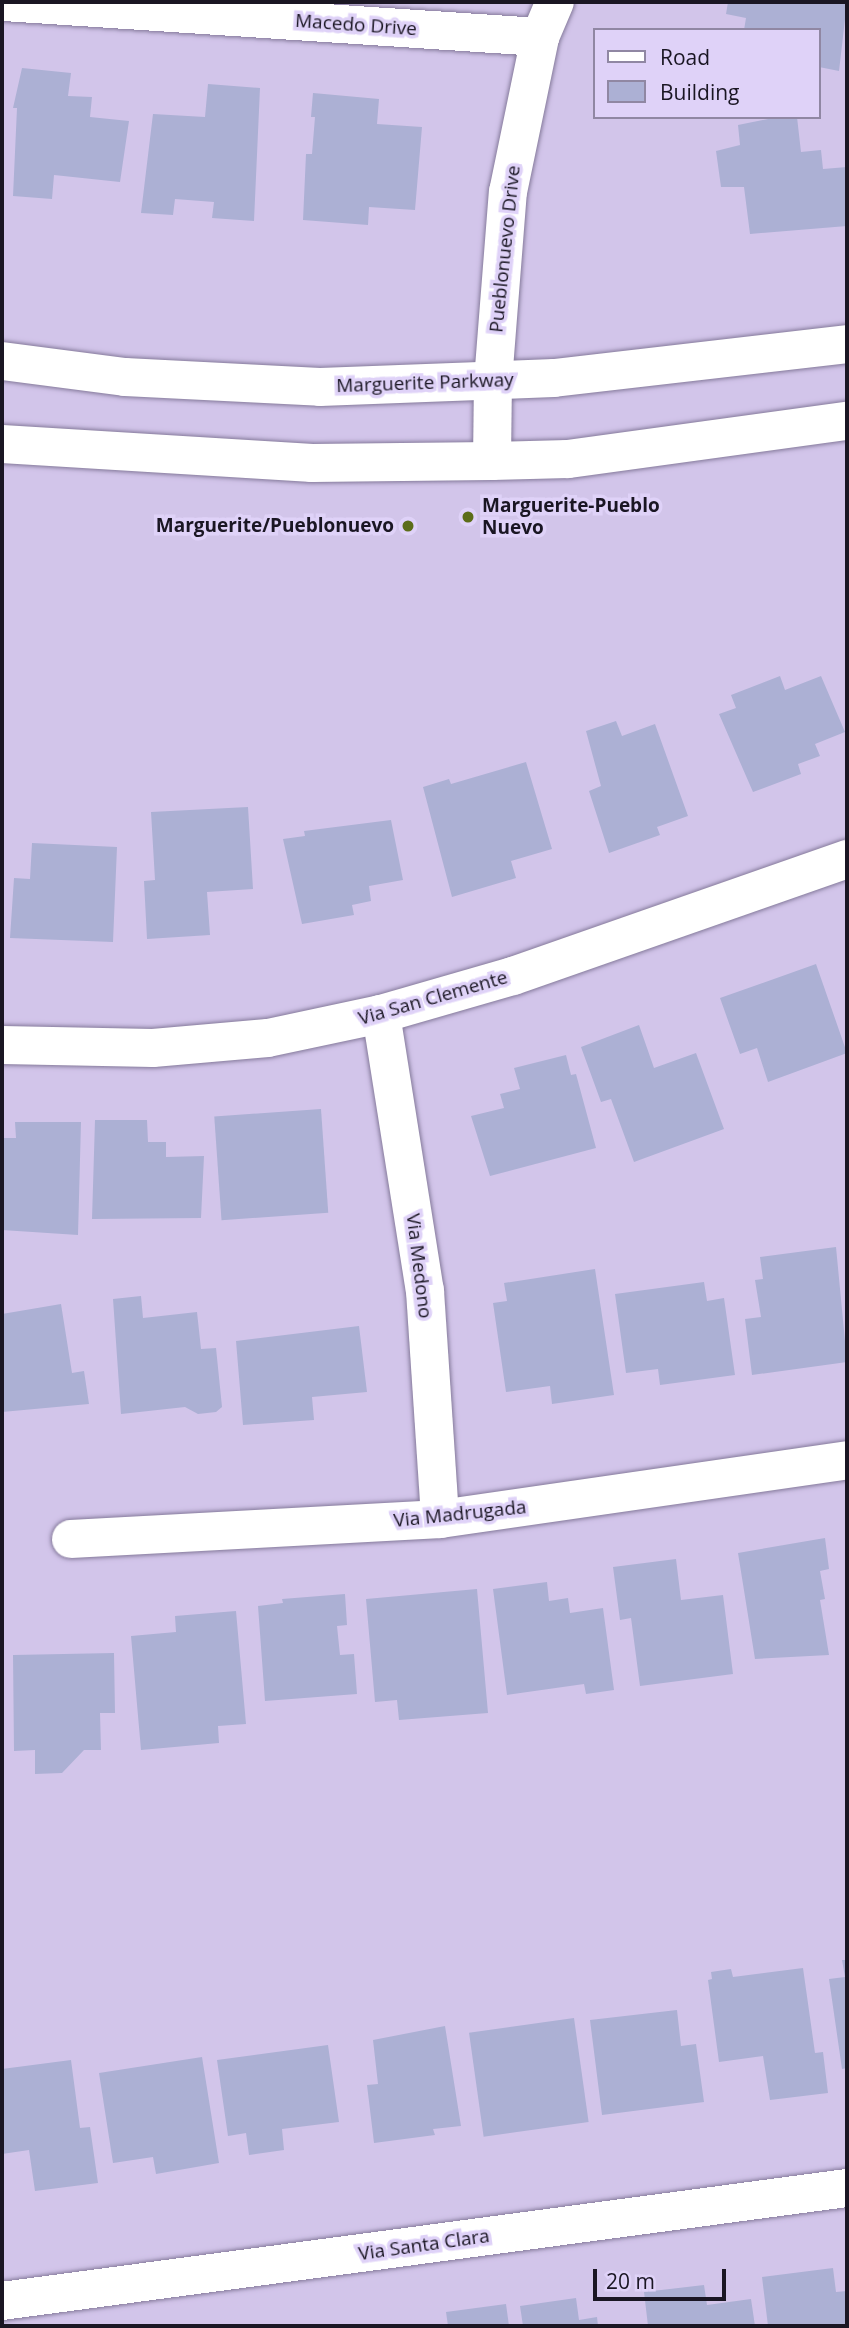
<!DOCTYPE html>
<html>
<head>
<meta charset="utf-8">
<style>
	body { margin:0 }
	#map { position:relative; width:849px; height:2328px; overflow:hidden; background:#d2c5ea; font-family:"Open Sans",sans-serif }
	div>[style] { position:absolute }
	.building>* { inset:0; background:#acb0d4; transform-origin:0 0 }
	.roads { filter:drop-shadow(0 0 2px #857a9b) drop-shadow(0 0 2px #857a9b) }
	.minor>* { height:38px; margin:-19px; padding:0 19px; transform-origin:19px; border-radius:19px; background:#fff }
	.primary>* { height:38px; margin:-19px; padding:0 19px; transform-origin:19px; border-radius:19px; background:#fff }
	.dots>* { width:19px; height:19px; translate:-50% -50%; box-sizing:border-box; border:4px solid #dfd2f8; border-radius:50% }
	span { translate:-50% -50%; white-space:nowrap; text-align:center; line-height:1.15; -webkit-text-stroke:7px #dfd2f8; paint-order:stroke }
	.street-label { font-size:19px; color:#1a1623 }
	.poi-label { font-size:19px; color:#1a1623; font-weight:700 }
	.left { translate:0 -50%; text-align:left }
	.right { translate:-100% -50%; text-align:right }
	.frame { position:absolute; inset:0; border:4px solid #1a1623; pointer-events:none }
	.legend { position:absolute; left:593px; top:28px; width:228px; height:91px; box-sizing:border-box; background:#dfd2f8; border:2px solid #9087a3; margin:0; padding:9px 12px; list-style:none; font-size:21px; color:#1a1623 }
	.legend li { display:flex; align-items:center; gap:14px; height:35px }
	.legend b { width:35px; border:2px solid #9087a3 }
	.scale { position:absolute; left:593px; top:2269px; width:133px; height:32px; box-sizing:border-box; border:4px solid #1a1623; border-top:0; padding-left:9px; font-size:21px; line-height:24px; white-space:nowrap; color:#1a1623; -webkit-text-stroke:5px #dfd2f8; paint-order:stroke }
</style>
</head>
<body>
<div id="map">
	<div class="building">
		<i style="clip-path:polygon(728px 2px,847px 2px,839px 71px,819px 67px,819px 30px,744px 30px,746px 18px,726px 14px)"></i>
		<i style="clip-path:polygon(22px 68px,71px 73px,68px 96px,92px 97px,90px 117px,129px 121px,120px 182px,54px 175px,52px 199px,13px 196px,17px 108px,13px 108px)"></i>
		<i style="clip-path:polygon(208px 84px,260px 88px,254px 221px,212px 218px,214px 202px,175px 199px,173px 215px,141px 213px,153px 114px,205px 117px)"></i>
		<i style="clip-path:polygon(313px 93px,379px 99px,377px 124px,422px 127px,415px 210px,369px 207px,368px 225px,303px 220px,306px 154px,312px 154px,315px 117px,311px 117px)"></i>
		<i style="clip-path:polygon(778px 117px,797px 117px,801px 152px,821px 150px,823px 169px,847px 167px,847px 226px,750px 234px,744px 187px,721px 187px,716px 151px,740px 145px,738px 125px)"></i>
		<i style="clip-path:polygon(780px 676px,785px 690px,821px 676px,845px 732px,815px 744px,820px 756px,798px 764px,801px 774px,753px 792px,719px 714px,736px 708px,731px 695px)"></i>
		<i style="clip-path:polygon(616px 721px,622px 736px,655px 724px,688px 816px,657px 827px,660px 835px,609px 853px,589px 791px,601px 786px,586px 731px)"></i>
		<i style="clip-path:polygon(526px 762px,552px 849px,511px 861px,516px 878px,452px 897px,423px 787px,449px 779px,451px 784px)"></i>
		<i style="clip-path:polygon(248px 807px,253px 889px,207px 892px,210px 935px,147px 939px,144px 881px,155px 880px,151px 812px)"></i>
		<i style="clip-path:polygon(391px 820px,403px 880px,369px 886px,371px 901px,352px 905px,354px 915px,302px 924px,283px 839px,305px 836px,304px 831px)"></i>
		<i style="clip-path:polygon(32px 843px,117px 847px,113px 942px,10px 938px,14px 878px,30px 879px)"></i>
		<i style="clip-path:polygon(816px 964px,847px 1053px,768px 1082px,757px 1048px,740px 1054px,720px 998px)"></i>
		<i style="clip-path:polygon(639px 1025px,654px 1068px,696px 1053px,724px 1129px,634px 1162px,611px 1099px,601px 1102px,581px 1047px)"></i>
		<i style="clip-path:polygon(566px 1055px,571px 1075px,576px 1074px,596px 1148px,490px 1176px,471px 1116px,504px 1108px,500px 1094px,520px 1089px,514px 1068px)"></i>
		<i style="left:321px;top:1109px;width:104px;height:107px;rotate:86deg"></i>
		<i style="clip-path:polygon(95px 1120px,147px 1120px,148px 1142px,166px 1142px,166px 1157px,204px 1156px,201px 1218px,92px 1219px)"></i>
		<i style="clip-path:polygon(15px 1122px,81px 1122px,78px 1235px,2px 1230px,2px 1138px,16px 1138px)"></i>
		<i style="clip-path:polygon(836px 1247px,847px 1362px,752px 1375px,745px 1319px,761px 1317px,755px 1280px,763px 1279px,760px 1257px)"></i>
		<i style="clip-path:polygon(595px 1269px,614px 1395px,552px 1404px,550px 1386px,506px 1392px,493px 1303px,507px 1301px,504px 1283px)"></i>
		<i style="clip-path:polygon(704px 1282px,707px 1301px,724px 1298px,735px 1375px,660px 1385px,658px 1369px,626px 1373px,615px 1294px)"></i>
		<i style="clip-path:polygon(141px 1296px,143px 1318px,197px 1312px,201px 1349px,216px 1348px,222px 1407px,216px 1412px,198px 1414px,185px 1407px,121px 1414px,113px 1299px)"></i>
		<i style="clip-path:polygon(61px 1304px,72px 1373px,84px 1371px,89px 1404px,2px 1412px,2px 1314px)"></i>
		<i style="clip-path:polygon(359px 1326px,367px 1392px,312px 1397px,314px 1420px,243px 1425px,236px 1341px)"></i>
		<i style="clip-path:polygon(825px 1538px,829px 1569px,820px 1571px,825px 1599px,820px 1600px,829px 1655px,755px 1659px,738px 1553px)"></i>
		<i style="clip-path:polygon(676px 1559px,681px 1600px,723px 1595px,733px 1674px,640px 1686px,631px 1618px,620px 1620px,613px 1567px)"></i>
		<i style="clip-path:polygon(547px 1582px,549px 1601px,568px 1598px,570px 1613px,603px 1608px,614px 1690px,586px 1694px,584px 1684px,507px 1695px,493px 1589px)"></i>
		<i style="clip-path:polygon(477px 1589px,488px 1713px,399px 1720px,397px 1700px,375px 1702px,366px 1599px)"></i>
		<i style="clip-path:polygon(345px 1594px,347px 1625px,337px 1626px,340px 1655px,354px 1654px,357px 1694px,265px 1701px,258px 1606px,283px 1603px,282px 1599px)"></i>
		<i style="clip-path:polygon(236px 1611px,246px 1724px,218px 1726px,219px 1743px,141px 1750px,131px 1636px,176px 1632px,175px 1616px)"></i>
		<i style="clip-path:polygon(114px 1653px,115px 1713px,100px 1713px,101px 1750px,84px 1750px,62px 1773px,35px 1774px,35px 1750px,14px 1751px,13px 1655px)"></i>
		<i style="clip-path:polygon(842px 1960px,847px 1960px,847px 2068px,842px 2069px,829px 1979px,845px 1977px)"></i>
		<i style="clip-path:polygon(803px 1968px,815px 2053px,823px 2052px,828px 2093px,770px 2100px,763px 2056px,719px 2062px,708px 1980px,712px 1979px,711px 1972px,731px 1969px,733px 1977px)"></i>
		<i style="clip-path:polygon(677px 2010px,681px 2046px,696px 2044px,704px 2102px,602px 2115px,590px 2020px)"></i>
		<i style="left:574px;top:2018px;width:105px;height:106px;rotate:82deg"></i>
		<i style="clip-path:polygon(445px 2026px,461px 2126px,433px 2129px,435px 2135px,374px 2143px,367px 2085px,378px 2084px,373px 2040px)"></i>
		<i style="clip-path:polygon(328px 2045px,339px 2122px,282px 2129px,284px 2150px,249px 2155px,246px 2133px,228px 2136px,217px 2060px)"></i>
		<i style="clip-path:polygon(202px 2057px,219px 2163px,156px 2174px,153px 2157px,113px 2163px,99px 2073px)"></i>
		<i style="clip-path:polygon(71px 2060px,80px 2128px,90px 2127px,98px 2183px,35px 2191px,29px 2150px,2px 2154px,2px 2069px)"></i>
		<i style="clip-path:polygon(833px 2268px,836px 2292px,847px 2291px,847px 2326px,768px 2326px,762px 2277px)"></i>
		<i style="clip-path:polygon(704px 2285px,707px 2305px,751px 2299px,755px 2326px,648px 2326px,644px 2292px)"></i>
		<i style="clip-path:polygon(576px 2298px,579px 2320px,597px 2317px,598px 2326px,523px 2326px,520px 2306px)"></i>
		<i style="clip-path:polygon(506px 2304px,509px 2326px,448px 2326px,446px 2312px)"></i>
	</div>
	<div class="roads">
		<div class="minor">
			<i style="left:4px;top:2px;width:537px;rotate:3.74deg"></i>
			<i style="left:492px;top:461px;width:80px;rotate:-89.3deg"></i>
			<i style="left:493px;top:381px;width:190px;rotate:-85.5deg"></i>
			<i style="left:508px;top:192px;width:158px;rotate:-78.3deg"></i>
			<i style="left:540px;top:37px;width:38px;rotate:-67deg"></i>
			<i style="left:381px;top:1014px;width:280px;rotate:81deg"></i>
			<i style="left:425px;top:1291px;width:228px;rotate:86.2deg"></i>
			<i style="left:2px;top:1045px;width:151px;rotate:1.1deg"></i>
			<i style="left:153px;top:1048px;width:115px;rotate:-5deg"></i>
			<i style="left:268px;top:1038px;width:116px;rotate:-12deg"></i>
			<i style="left:381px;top:1014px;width:137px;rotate:-16.1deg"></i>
			<i style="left:513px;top:976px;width:354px;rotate:-19.3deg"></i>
			<i style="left:71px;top:1539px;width:370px;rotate:-3.1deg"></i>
			<i style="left:440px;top:1519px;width:411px;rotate:-8.2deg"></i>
			<i style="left:2px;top:2301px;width:853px;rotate:-7.62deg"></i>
		</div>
		<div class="primary">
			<i style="left:2px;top:361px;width:124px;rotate:7.4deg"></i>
			<i style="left:125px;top:377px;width:195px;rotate:2.9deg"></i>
			<i style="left:320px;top:387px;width:234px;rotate:-2.2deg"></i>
			<i style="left:554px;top:378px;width:295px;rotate:-6.6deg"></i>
			<i style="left:2px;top:444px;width:311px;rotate:3.5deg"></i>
			<i style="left:312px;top:463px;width:180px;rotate:-0.6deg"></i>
			<i style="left:492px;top:461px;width:76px;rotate:-1.5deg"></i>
			<i style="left:568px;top:459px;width:282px;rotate:-7.8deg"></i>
		</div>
	</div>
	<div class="dots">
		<i style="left:468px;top:517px;background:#5c6d19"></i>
		<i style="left:408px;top:526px;background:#5c6d19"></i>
	</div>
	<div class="street-label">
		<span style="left:356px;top:25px;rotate:4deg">Macedo Drive</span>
		<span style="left:505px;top:249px;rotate:-84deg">Pueblonuevo Drive</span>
		<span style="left:425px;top:383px;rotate:-2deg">Marguerite Parkway</span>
		<span style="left:433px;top:998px;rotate:-16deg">Via San Clemente</span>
		<span style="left:419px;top:1266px;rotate:83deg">Via Medono</span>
		<span style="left:460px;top:1514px;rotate:-6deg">Via Madrugada</span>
		<span style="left:424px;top:2245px;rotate:-8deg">Via Santa Clara</span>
	</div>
	<div class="poi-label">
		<span class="left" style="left:482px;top:517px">Marguerite-Pueblo<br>Nuevo</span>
		<span class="right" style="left:394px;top:526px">Marguerite/Pueblonuevo</span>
	</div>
	<div class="frame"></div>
	<ul class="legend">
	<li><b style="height:9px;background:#fff"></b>Road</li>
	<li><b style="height:19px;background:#acb0d4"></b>Building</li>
	</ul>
	<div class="scale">20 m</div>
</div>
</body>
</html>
